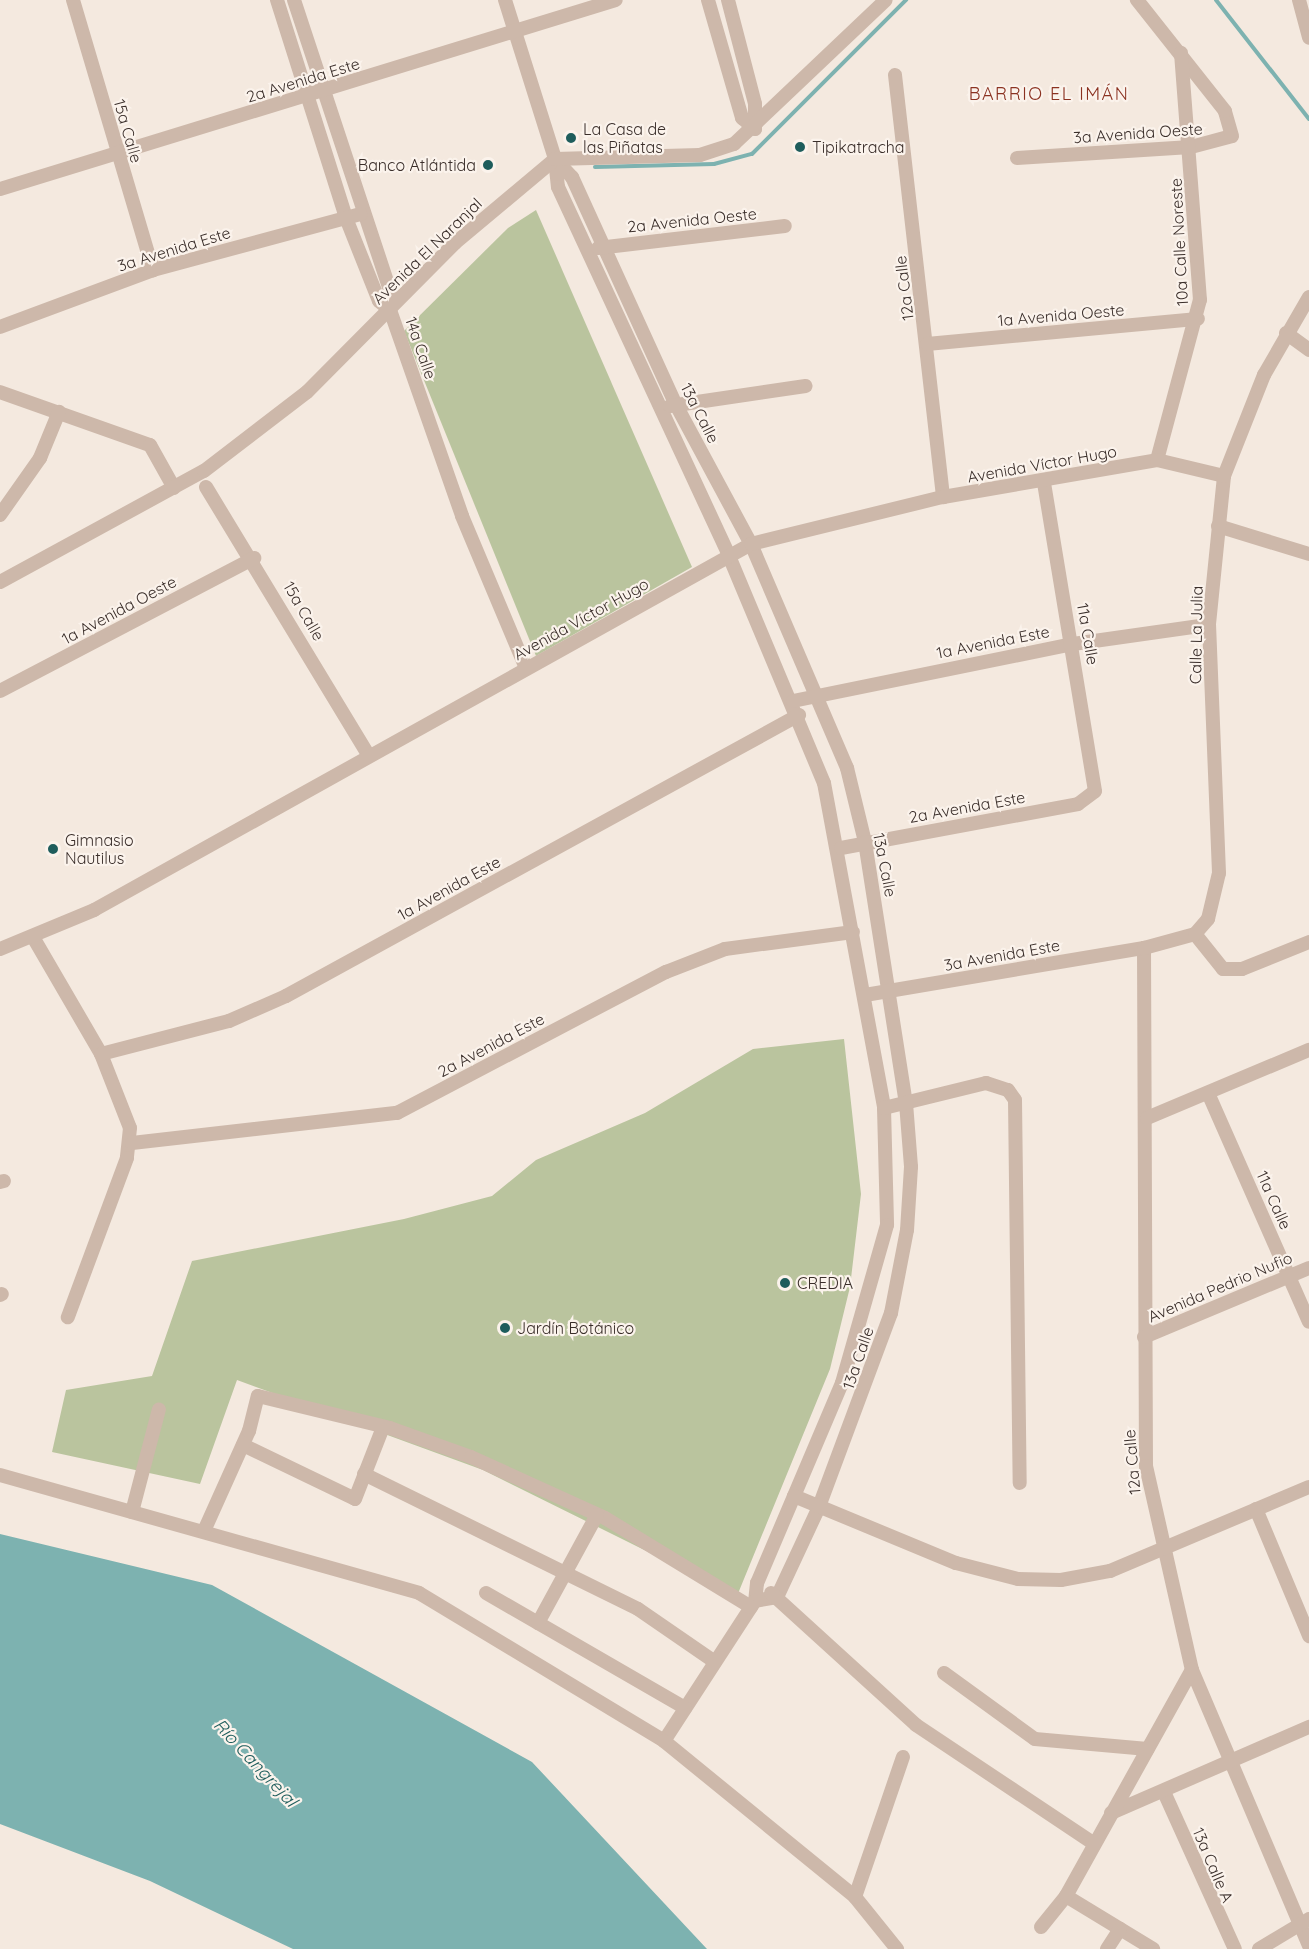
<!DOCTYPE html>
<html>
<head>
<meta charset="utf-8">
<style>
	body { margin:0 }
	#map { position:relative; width:1309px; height:1949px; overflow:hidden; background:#f4e9df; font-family:Quicksand,sans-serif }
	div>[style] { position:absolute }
	.green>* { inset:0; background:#bac49e }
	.water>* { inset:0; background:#7db2b0 }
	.stream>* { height:4px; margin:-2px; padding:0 2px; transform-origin:2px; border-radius:2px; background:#7db2b0 }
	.minor>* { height:14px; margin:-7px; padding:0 7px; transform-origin:7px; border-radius:7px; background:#cdb8aa }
	.dots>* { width:16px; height:16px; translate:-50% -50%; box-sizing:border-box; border:3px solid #fbf3ec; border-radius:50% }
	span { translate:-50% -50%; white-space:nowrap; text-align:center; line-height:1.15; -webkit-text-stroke:4.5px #fbf3ec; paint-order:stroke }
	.street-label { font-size:16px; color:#3a2e2a }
	.poi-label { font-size:16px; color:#3a2e2a }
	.left { translate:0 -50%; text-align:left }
	.right { translate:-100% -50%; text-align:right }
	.neighbourhood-label { font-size:18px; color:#8b3221; letter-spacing:1.5px }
	.water-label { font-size:18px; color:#1e5d5c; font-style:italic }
</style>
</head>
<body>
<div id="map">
	<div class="green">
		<i style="clip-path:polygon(536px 210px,692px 567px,536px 656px,404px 331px,508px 228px)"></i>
		<i style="clip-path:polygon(844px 1039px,861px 1194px,850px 1287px,830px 1369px,737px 1596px,483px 1470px,237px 1380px,200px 1484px,52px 1452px,66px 1390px,152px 1376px,192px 1261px,404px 1219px,492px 1196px,536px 1160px,645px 1113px,753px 1049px)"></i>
	</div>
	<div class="water">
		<i style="clip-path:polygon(0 1534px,212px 1585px,532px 1762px,707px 1949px,293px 1949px,150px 1881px,0 1824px)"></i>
	</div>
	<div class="stream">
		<i style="left:1216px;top:0;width:151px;rotate:52deg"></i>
		<i style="left:595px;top:167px;width:119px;rotate:-1.4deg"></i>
		<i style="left:714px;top:164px;width:39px;rotate:-15deg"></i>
		<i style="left:752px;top:154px;width:218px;rotate:-45deg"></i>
	</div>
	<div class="minor">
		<i style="left:73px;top:0;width:282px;rotate:73.5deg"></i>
		<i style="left:277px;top:0;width:229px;rotate:72.4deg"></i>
		<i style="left:346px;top:218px;width:89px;rotate:68.3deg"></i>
		<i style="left:379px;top:301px;width:14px;rotate:39deg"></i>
		<i style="left:294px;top:0;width:309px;rotate:71.7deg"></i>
		<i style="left:391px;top:293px;width:17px;rotate:93deg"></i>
		<i style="left:390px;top:310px;width:218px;rotate:70.7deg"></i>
		<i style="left:462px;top:516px;width:165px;rotate:67.2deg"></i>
		<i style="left:505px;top:0;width:167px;rotate:72.5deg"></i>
		<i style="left:555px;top:159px;width:28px;rotate:84deg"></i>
		<i style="left:558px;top:187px;width:407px;rotate:65.1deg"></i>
		<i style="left:729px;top:556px;width:246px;rotate:67.3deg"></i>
		<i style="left:824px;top:783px;width:330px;rotate:79.5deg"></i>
		<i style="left:884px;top:1108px;width:117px;rotate:88.5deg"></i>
		<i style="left:887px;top:1225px;width:164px;rotate:105.9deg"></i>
		<i style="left:842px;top:1383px;width:217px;rotate:113deg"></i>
		<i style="left:757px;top:1583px;width:18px;rotate:96deg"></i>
		<i style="left:755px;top:1601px;width:167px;rotate:123deg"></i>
		<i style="left:708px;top:0;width:123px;rotate:73.9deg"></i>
		<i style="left:742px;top:118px;width:17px;rotate:40deg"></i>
		<i style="left:728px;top:0;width:107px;rotate:75.4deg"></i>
		<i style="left:755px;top:104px;width:25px;rotate:90deg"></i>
		<i style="left:1299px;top:0;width:39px;rotate:75deg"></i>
		<i style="left:895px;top:75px;width:425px;rotate:83.5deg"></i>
		<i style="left:1017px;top:158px;width:174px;rotate:-3.6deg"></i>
		<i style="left:1191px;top:147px;width:42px;rotate:-15deg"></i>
		<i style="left:1232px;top:136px;width:26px;rotate:-106deg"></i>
		<i style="left:1225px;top:111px;width:142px;rotate:-128.4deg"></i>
		<i style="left:555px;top:159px;width:25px;rotate:47deg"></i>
		<i style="left:572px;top:177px;width:248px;rotate:65.5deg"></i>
		<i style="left:675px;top:403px;width:160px;rotate:61.7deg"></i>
		<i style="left:751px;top:544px;width:244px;rotate:66.8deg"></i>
		<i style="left:847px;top:768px;width:76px;rotate:76.3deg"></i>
		<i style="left:865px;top:842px;width:264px;rotate:81.1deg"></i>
		<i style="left:906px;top:1103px;width:64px;rotate:85.5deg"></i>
		<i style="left:911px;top:1167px;width:63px;rotate:93.6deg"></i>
		<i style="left:907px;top:1230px;width:85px;rotate:100.9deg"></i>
		<i style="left:891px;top:1313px;width:207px;rotate:110.4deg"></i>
		<i style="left:819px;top:1507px;width:99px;rotate:115deg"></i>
		<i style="left:777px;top:1597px;width:22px;rotate:170deg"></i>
		<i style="left:0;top:189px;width:644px;rotate:-17.06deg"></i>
		<i style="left:598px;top:248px;width:188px;rotate:-6.7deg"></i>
		<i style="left:0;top:327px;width:163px;rotate:-20.4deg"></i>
		<i style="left:153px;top:270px;width:215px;rotate:-15.1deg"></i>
		<i style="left:1286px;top:333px;width:29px;rotate:36deg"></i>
		<i style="left:927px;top:344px;width:272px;rotate:-5.3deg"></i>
		<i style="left:0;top:392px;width:159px;rotate:19.5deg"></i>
		<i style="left:150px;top:445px;width:49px;rotate:60.8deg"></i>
		<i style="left:670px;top:406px;width:137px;rotate:-8.4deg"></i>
		<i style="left:1157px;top:460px;width:166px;rotate:-75deg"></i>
		<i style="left:1200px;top:300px;width:248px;rotate:-94.4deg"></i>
		<i style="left:206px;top:487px;width:313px;rotate:58.8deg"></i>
		<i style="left:0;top:515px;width:70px;rotate:-54.9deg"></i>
		<i style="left:40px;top:458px;width:50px;rotate:-67.6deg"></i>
		<i style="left:1218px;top:526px;width:95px;rotate:17.1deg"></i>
		<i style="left:0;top:582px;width:232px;rotate:-28.6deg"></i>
		<i style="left:204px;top:471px;width:130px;rotate:-37.5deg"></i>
		<i style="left:307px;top:392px;width:210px;rotate:-45.2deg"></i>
		<i style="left:455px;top:243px;width:131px;rotate:-40deg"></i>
		<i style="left:555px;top:159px;width:145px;rotate:-1.6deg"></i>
		<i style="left:700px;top:155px;width:36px;rotate:-18deg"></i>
		<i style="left:734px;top:144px;width:209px;rotate:-43.5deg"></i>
		<i style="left:0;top:691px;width:287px;rotate:-27.6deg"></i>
		<i style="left:793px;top:701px;width:286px;rotate:-11.5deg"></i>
		<i style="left:1073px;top:644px;width:128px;rotate:-8.1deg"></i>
		<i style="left:841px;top:848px;width:241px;rotate:-10.5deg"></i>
		<i style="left:1078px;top:804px;width:21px;rotate:-37deg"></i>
		<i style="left:1095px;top:791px;width:312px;rotate:-99.4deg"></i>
		<i style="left:1195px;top:934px;width:45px;rotate:51.3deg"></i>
		<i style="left:1223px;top:969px;width:19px"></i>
		<i style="left:1242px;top:969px;width:72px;rotate:-21.9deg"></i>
		<i style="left:33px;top:937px;width:135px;rotate:59.8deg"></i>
		<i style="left:101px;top:1054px;width:79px;rotate:68.6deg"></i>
		<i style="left:130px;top:1128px;width:30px;rotate:96deg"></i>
		<i style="left:127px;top:1158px;width:170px;rotate:110.4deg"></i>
		<i style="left:1144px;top:948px;width:518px;rotate:89.78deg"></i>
		<i style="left:1146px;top:1466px;width:209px;rotate:77.3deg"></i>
		<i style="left:1192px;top:1670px;width:299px;rotate:67deg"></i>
		<i style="left:0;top:949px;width:102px;rotate:-22.5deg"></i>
		<i style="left:94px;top:910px;width:752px;rotate:-29.12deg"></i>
		<i style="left:751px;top:544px;width:198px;rotate:-13.8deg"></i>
		<i style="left:943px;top:497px;width:217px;rotate:-9.8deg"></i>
		<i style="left:1157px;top:460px;width:69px;rotate:13.4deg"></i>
		<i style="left:865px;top:995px;width:283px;rotate:-9.6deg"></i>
		<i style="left:1144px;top:948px;width:53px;rotate:-15.4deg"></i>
		<i style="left:1195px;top:934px;width:20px;rotate:-49deg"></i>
		<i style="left:1208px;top:919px;width:47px;rotate:-76.6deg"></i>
		<i style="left:1219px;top:873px;width:249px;rotate:-92.3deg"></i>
		<i style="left:1209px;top:624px;width:149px;rotate:-84.2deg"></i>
		<i style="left:1224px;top:476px;width:109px;rotate:-68.4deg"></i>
		<i style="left:1264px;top:375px;width:90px;rotate:-60deg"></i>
		<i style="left:101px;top:1054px;width:132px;rotate:-14.5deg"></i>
		<i style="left:229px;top:1021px;width:62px;rotate:-23.7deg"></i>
		<i style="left:286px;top:996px;width:585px;rotate:-28.71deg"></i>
		<i style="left:1208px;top:1093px;width:250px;rotate:66.2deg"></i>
		<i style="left:884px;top:1108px;width:105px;rotate:-13.8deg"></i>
		<i style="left:986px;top:1083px;width:23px;rotate:18deg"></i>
		<i style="left:1008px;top:1090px;width:12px;rotate:55deg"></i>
		<i style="left:1015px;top:1100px;width:383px;rotate:89.3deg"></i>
		<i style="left:1147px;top:1118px;width:176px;rotate:-22.8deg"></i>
		<i style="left:132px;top:1143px;width:267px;rotate:-6.5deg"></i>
		<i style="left:397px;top:1113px;width:304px;rotate:-27.7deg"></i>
		<i style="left:666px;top:972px;width:63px;rotate:-21.3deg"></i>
		<i style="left:725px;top:949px;width:129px;rotate:-7.6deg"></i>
		<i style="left:0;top:1182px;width:4px;rotate:-14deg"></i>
		<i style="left:0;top:1295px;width:2px;rotate:-27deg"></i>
		<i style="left:1144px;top:1337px;width:179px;rotate:-22.7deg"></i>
		<i style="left:243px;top:1445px;width:124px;rotate:25.7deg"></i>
		<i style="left:355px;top:1499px;width:77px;rotate:-68.7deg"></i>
		<i style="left:364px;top:1474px;width:305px;rotate:26.2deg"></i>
		<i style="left:638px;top:1609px;width:93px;rotate:34.5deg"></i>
		<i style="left:0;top:1475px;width:435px;rotate:15.7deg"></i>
		<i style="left:419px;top:1593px;width:286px;rotate:31.1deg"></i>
		<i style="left:664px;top:1741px;width:247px;rotate:39.2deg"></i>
		<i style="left:855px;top:1897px;width:67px;rotate:51.1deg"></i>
		<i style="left:794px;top:1496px;width:175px;rotate:22.5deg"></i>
		<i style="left:956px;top:1563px;width:64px;rotate:14.5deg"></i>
		<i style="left:1018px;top:1579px;width:43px;rotate:1.3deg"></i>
		<i style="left:1061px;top:1580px;width:50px;rotate:-10.4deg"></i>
		<i style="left:1110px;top:1571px;width:216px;rotate:-22.9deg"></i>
		<i style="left:1256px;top:1509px;width:138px;rotate:67.3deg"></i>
		<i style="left:132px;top:1512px;width:106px;rotate:-75.3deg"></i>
		<i style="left:204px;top:1531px;width:110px;rotate:-65.8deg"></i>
		<i style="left:249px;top:1431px;width:36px;rotate:-76deg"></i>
		<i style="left:258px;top:1396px;width:136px;rotate:13.6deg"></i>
		<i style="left:390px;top:1428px;width:86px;rotate:19.7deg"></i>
		<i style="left:471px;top:1457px;width:147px;rotate:24.5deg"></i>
		<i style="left:605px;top:1518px;width:171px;rotate:31.4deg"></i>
		<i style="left:486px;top:1593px;width:230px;rotate:30deg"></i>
		<i style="left:771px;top:1593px;width:196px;rotate:42.3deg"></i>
		<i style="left:916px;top:1725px;width:213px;rotate:33.7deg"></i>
		<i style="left:538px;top:1623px;width:123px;rotate:-61.4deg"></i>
		<i style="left:944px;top:1673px;width:112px;rotate:36deg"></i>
		<i style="left:1035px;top:1739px;width:113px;rotate:5.1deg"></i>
		<i style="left:1164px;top:1792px;width:172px;rotate:65.7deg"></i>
		<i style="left:1111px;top:1813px;width:216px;rotate:-23.5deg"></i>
		<i style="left:1066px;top:1896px;width:102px;rotate:31.3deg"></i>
		<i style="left:855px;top:1897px;width:148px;rotate:-71.1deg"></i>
		<i style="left:1041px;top:1927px;width:40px;rotate:-51deg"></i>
		<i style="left:1066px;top:1896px;width:259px;rotate:-60.9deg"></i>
		<i style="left:1107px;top:1949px;width:24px;rotate:-57deg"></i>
		<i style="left:1259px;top:1949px;width:58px;rotate:-31deg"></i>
	</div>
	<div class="dots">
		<i style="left:571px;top:138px;background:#1e5d5c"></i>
		<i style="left:800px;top:147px;background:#1e5d5c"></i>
		<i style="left:488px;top:165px;background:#1e5d5c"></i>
		<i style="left:53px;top:849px;background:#1e5d5c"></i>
		<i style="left:785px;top:1283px;background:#1e5d5c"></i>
		<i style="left:505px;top:1328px;background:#1e5d5c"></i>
	</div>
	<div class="street-label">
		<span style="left:303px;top:80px;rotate:-17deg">2a Avenida Este</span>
		<span style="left:128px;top:131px;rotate:74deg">15a Calle</span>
		<span style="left:1138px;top:133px;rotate:-4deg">3a Avenida Oeste</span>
		<span style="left:692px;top:220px;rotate:-6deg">2a Avenida Oeste</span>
		<span style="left:1179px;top:242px;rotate:-93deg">10a Calle Noreste</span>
		<span style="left:174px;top:249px;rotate:-17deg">3a Avenida Este</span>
		<span style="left:427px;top:251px;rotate:-44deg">Avenida El Naranjal</span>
		<span style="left:904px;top:288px;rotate:-97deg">12a Calle</span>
		<span style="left:1061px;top:315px;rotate:-5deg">1a Avenida Oeste</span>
		<span style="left:421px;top:348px;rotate:71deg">14a Calle</span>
		<span style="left:700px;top:413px;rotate:63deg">13a Calle</span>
		<span style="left:1042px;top:464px;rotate:-10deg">Avenida Víctor Hugo</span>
		<span style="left:119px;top:610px;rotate:-28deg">1a Avenida Oeste</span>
		<span style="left:304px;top:611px;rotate:60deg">15a Calle</span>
		<span style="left:581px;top:619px;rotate:-29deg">Avenida Víctor Hugo</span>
		<span style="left:1088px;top:634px;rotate:80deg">11a Calle</span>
		<span style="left:1196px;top:635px;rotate:-89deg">Calle La Julia</span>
		<span style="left:993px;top:642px;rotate:-11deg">1a Avenida Este</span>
		<span style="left:967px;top:807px;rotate:-10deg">2a Avenida Este</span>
		<span style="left:885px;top:865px;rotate:79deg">13a Calle</span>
		<span style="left:449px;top:888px;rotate:-29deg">1a Avenida Este</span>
		<span style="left:1002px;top:955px;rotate:-10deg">3a Avenida Este</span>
		<span style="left:491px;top:1045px;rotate:-28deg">2a Avenida Este</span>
		<span style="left:1274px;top:1200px;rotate:66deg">11a Calle</span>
		<span style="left:1220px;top:1287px;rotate:-23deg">Avenida Pedrio Nufio</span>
		<span style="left:858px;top:1358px;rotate:-71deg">13a Calle</span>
		<span style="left:1132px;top:1462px;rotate:-95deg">12a Calle</span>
		<span style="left:1213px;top:1865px;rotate:67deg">13a Calle A</span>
	</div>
	<div class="poi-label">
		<span class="left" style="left:583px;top:138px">La Casa de<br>las Piñatas</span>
		<span class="left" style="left:812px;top:147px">Tipikatracha</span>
		<span class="right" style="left:476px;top:165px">Banco Atlántida</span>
		<span class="left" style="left:65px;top:849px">Gimnasio<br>Nautilus</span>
		<span class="left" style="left:797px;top:1283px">CREDIA</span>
		<span class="left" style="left:517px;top:1328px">Jardín Botánico</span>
	</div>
	<div class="neighbourhood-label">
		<span style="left:1049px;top:94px">BARRIO EL IMÁN</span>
	</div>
	<div class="water-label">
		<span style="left:255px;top:1763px;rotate:47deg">Río Cangrejal</span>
	</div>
</div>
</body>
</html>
